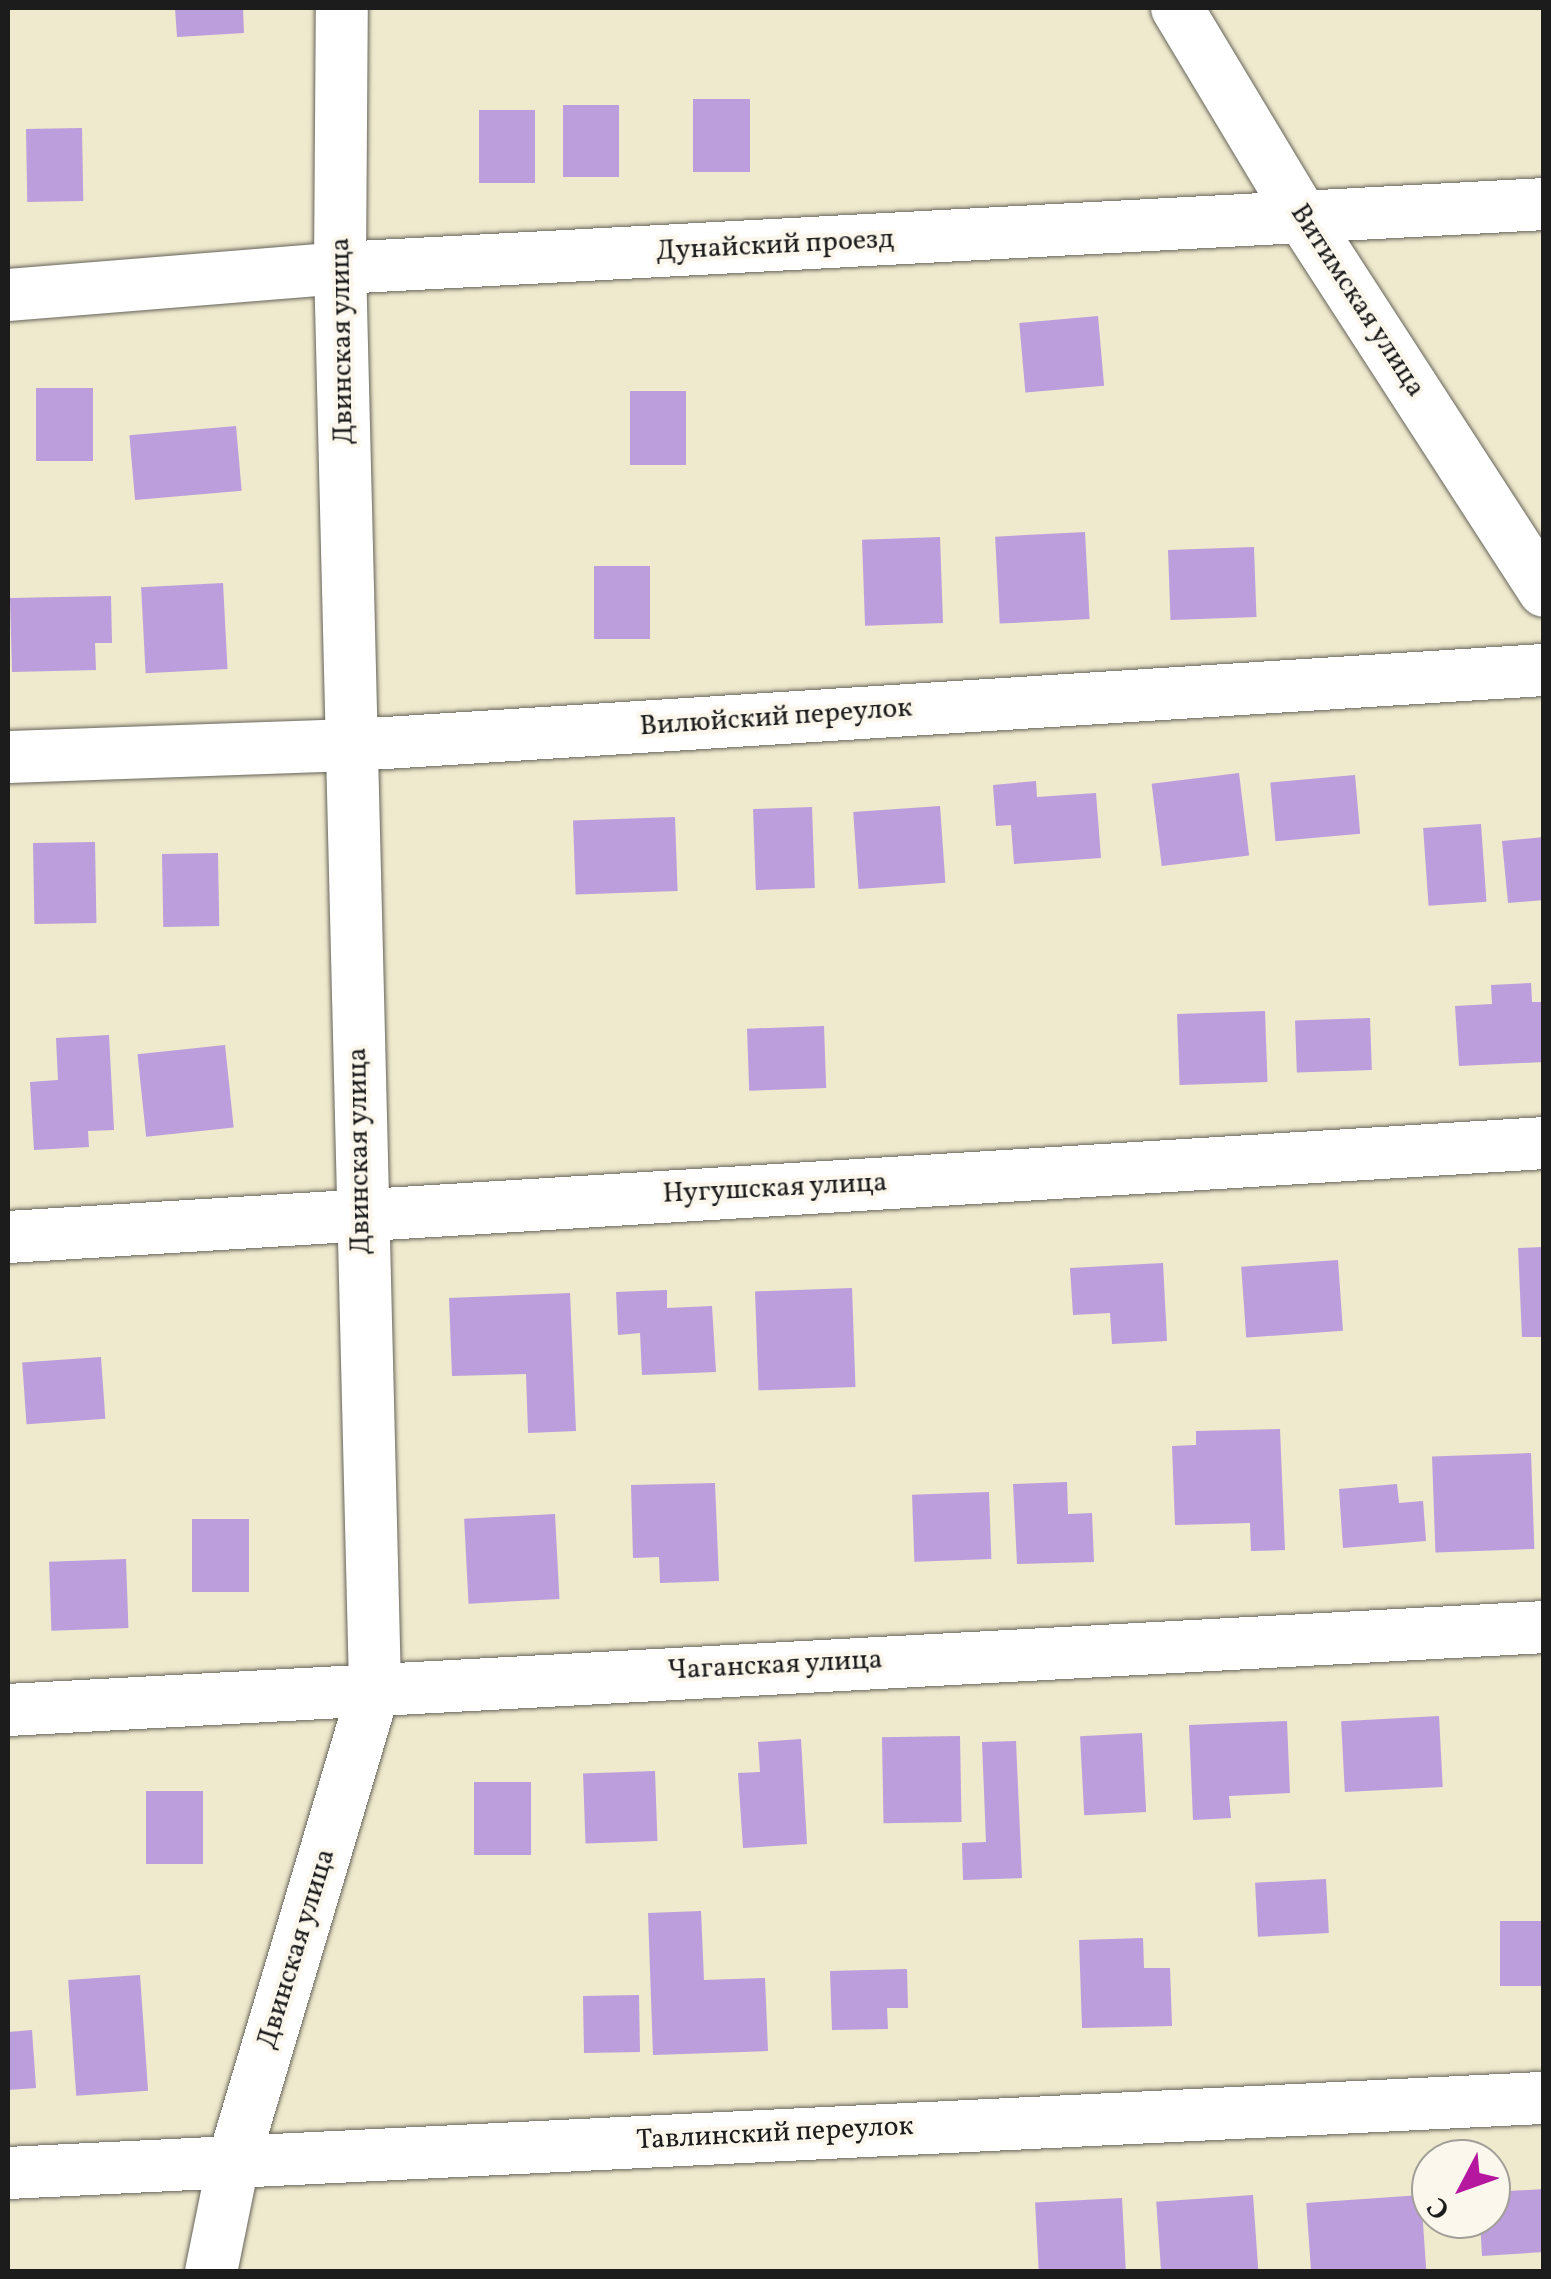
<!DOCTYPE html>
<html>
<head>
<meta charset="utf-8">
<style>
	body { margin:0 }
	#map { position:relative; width:1551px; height:2279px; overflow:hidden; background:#efe9cd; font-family:Vollkorn,serif }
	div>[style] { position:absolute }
	.building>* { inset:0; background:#bb9edb; transform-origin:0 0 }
	.roads { filter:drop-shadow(0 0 2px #66645a) drop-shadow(0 0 2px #66645a) }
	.minor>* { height:52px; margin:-26px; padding:0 26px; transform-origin:26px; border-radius:26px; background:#fff }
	span { translate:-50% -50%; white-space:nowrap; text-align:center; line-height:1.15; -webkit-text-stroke:8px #fbf7ec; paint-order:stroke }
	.street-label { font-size:28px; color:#1c1c1c }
	.frame { position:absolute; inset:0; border:10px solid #1c1c1c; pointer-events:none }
	.north { position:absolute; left:1411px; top:2139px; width:100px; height:100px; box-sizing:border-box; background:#fbf7ec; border:2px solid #a29f99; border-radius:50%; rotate:229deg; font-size:28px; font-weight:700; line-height:40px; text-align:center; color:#1c1c1c }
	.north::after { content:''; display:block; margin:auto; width:35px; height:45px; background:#b5179e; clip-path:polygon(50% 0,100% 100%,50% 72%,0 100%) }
</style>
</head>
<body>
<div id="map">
	<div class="building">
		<i style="clip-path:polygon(175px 8px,243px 8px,244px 33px,177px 37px)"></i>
		<i style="left:750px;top:99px;width:73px;height:57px;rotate:90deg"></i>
		<i style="left:563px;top:105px;width:56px;height:72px"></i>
		<i style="left:479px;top:110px;width:56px;height:73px"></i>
		<i style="left:82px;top:128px;width:73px;height:56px;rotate:89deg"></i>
		<i style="left:1098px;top:316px;width:70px;height:79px;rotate:85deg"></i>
		<i style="left:93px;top:388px;width:73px;height:57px;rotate:90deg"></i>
		<i style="left:686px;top:391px;width:74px;height:56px;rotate:90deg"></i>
		<i style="left:236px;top:426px;width:65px;height:107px;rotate:85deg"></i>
		<i style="left:1085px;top:532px;width:87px;height:90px;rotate:87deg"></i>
		<i style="left:940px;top:537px;width:86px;height:78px;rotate:88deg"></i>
		<i style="left:1254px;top:547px;width:70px;height:86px;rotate:88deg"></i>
		<i style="left:594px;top:566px;width:56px;height:73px"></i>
		<i style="left:223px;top:583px;width:86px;height:82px;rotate:87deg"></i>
		<i style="clip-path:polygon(111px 596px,112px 643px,95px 643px,96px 670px,12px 672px,10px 598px)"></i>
		<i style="left:1239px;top:773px;width:83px;height:88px;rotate:83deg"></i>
		<i style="left:1355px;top:775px;width:59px;height:85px;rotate:85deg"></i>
		<i style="clip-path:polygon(1036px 781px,1037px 797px,1096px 793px,1101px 858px,1014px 864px,1011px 825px,996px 826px,993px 785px)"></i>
		<i style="left:940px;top:806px;width:77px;height:87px;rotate:86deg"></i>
		<i style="left:812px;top:807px;width:81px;height:59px;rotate:88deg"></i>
		<i style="left:675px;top:817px;width:74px;height:102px;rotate:88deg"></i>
		<i style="left:1481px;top:824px;width:78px;height:58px;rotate:86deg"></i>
		<i style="clip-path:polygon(1544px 837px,1544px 900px,1508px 903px,1502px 841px)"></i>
		<i style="left:95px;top:842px;width:81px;height:62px;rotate:89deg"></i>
		<i style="left:218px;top:853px;width:73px;height:56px;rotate:89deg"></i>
		<i style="clip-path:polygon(1531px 983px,1532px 1002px,1544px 1002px,1544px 1062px,1459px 1066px,1455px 1006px,1492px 1004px,1491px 985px)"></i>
		<i style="left:1265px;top:1011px;width:71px;height:88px;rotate:88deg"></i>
		<i style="left:1370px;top:1018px;width:52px;height:75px;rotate:88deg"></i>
		<i style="left:824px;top:1026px;width:62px;height:77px;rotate:88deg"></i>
		<i style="clip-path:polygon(109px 1035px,114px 1130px,88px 1131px,89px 1147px,34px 1150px,30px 1082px,58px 1080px,56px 1038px)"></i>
		<i style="left:225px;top:1045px;width:83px;height:88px;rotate:84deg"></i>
		<i style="clip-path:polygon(1544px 1247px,1544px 1337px,1522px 1337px,1518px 1248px)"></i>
		<i style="left:1338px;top:1260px;width:71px;height:97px;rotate:86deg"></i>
		<i style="clip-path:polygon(1163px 1263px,1167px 1341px,1112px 1344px,1110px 1313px,1073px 1315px,1070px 1268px)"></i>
		<i style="left:852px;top:1288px;width:99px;height:97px;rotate:88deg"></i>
		<i style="clip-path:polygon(667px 1290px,667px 1308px,712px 1306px,716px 1372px,642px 1375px,640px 1333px,618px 1335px,616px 1292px)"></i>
		<i style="clip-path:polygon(570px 1293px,576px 1431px,528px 1433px,526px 1374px,452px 1376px,449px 1298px)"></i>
		<i style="left:101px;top:1357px;width:62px;height:79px;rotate:86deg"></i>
		<i style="clip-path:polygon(1280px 1429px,1285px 1550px,1251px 1551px,1250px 1523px,1175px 1525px,1172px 1446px,1196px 1445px,1196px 1431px)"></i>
		<i style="left:1531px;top:1453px;width:96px;height:99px;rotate:88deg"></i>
		<i style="clip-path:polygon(1067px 1482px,1068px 1514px,1092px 1513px,1094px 1562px,1017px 1564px,1013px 1484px)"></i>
		<i style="clip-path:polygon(715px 1483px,719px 1581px,660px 1583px,659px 1557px,633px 1558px,631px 1485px)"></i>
		<i style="clip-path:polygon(1397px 1484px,1399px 1503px,1423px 1501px,1426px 1541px,1343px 1548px,1339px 1489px)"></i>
		<i style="left:989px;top:1492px;width:67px;height:77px;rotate:88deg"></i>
		<i style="left:555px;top:1514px;width:85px;height:91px;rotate:87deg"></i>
		<i style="left:192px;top:1519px;width:57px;height:73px"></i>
		<i style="left:126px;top:1559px;width:69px;height:77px;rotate:88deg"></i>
		<i style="left:1439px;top:1716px;width:71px;height:98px;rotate:87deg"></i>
		<i style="clip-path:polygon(1287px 1721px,1290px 1793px,1229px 1796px,1231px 1818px,1193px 1820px,1189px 1725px)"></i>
		<i style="left:1142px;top:1733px;width:79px;height:62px;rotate:87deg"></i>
		<i style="left:960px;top:1736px;width:86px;height:78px;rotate:89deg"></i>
		<i style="clip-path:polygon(801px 1739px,807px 1844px,743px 1848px,738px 1773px,760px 1772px,758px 1742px)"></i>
		<i style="clip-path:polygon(1016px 1741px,1022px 1878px,963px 1880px,962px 1843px,986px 1842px,982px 1742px)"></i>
		<i style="left:655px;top:1771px;width:70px;height:72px;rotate:88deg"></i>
		<i style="left:474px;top:1782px;width:57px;height:73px"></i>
		<i style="left:203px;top:1791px;width:73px;height:57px;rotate:90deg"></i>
		<i style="left:1326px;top:1879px;width:54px;height:71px;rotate:87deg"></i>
		<i style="clip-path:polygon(701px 1911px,704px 1980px,765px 1978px,768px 2051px,653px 2055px,648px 1913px)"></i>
		<i style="left:1544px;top:1921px;width:65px;height:44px;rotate:90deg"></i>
		<i style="clip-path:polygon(1143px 1938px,1144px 1968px,1170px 1968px,1172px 2026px,1082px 2028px,1079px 1940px)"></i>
		<i style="clip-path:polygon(907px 1969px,908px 2008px,887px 2008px,888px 2029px,832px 2030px,830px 1971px)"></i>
		<i style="left:140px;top:1975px;width:116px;height:72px;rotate:86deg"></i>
		<i style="left:639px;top:1995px;width:57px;height:56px;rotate:89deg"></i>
		<i style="clip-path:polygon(32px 2030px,36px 2088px,8px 2090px,8px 2032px)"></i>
		<i style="clip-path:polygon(1544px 2189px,1544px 2252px,1482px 2256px,1480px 2219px,1491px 2219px,1491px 2192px)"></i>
		<i style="left:1253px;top:2195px;width:77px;height:97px;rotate:86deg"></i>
		<i style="left:1421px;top:2195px;width:75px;height:115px;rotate:86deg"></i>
		<i style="left:1122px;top:2198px;width:74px;height:87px;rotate:87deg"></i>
	</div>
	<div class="roads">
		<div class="minor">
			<i style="left:1177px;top:8px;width:245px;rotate:59deg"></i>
			<i style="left:1303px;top:218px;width:444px;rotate:57.1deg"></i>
			<i style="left:8px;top:295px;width:333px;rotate:-4.6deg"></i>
			<i style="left:340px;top:268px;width:1206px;rotate:-3.04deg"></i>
			<i style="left:8px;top:757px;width:346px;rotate:-2deg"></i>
			<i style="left:354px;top:745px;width:1192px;rotate:-3.61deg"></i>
			<i style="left:8px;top:1237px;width:1539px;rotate:-3.5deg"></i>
			<i style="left:8px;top:1710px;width:1538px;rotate:-3.09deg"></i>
			<i style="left:8px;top:2173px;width:1538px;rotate:-2.8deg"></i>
			<i style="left:211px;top:2272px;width:115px;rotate:-78.5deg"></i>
			<i style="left:234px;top:2159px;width:494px;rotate:-73.4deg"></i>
			<i style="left:375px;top:1686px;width:1418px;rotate:-91.41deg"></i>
			<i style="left:340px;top:268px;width:260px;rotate:-89.6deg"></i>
		</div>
	</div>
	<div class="street-label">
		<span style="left:775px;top:246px;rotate:-3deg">Дунайский проезд</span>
		<span style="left:1357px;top:301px;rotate:57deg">Витимская улица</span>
		<span style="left:343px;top:341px;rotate:-91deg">Двинская улица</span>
		<span style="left:776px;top:718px;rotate:-4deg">Вилюйский переулок</span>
		<span style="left:360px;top:1151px;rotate:-91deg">Двинская улица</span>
		<span style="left:775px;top:1189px;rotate:-3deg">Нугушская улица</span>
		<span style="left:775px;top:1666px;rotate:-3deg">Чаганская улица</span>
		<span style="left:297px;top:1949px;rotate:-73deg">Двинская улица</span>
		<span style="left:775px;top:2134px;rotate:-3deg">Тавлинский переулок</span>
	</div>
	<div class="frame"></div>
	<div class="north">С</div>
</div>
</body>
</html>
